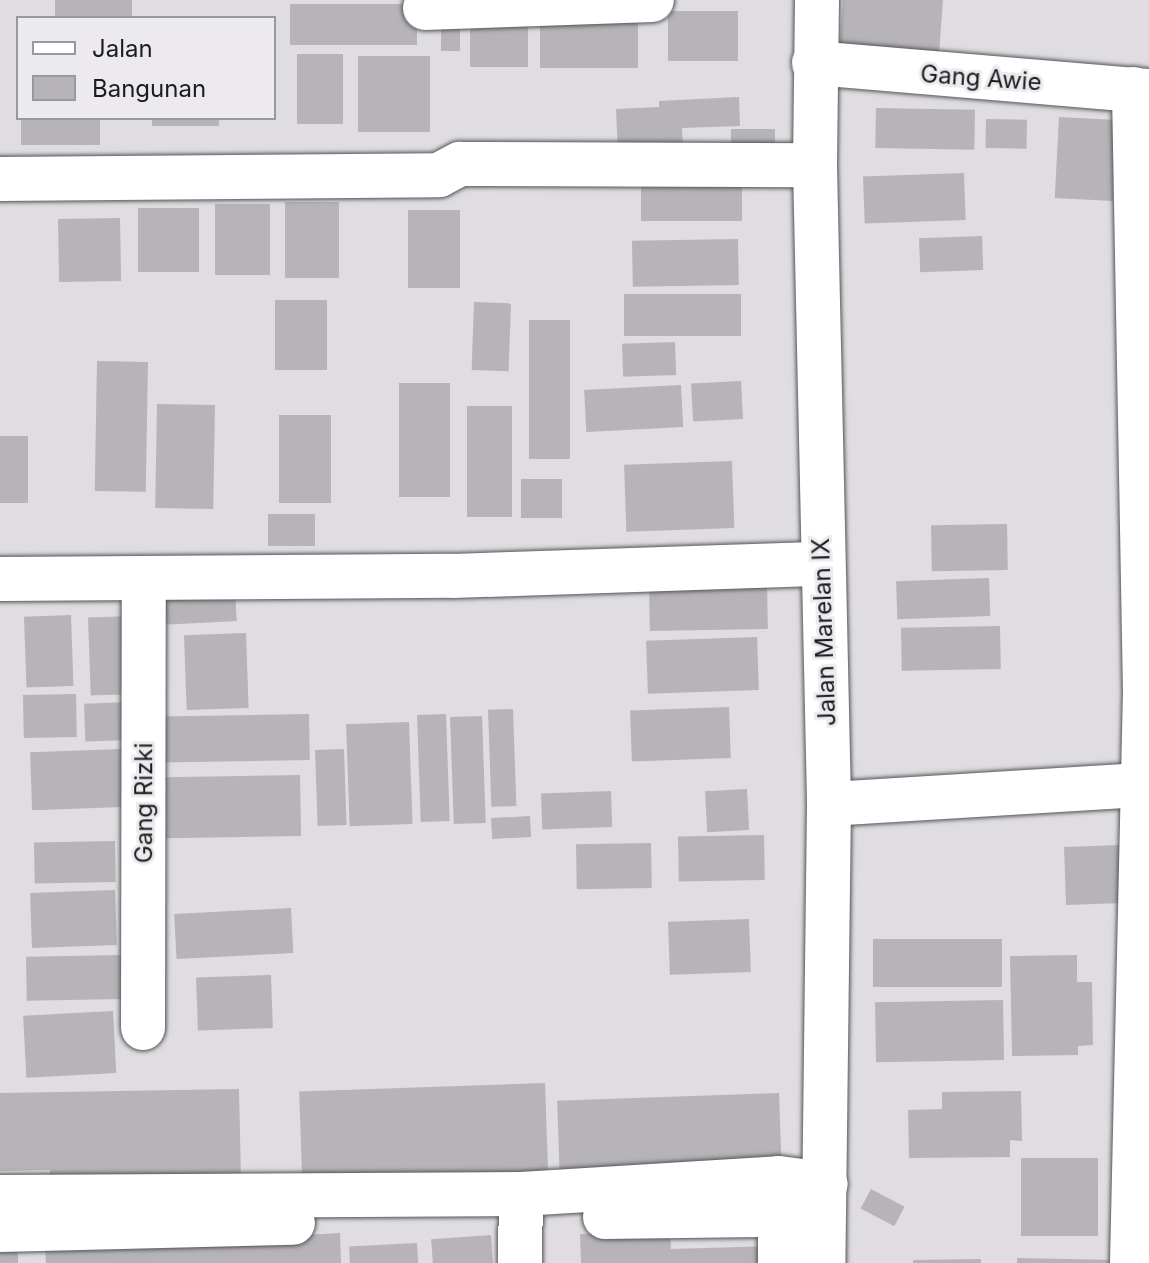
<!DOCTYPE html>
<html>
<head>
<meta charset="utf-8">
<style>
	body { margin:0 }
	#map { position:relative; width:1149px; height:1263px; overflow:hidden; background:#dfdde1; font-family:Inter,sans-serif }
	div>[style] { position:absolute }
	.building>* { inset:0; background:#b6b4b8; transform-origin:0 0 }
	.roads { filter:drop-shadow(0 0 2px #565558) drop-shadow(0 0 2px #565558) }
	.minor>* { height:44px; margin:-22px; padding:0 22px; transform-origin:22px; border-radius:22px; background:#fff }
	.major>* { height:44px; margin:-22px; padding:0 22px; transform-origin:22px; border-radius:22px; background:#fff }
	span { translate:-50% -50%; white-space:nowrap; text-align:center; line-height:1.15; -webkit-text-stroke:6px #eceaee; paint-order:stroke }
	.street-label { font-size:24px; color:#1d1c1d }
	.legend { position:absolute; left:16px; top:16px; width:260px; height:104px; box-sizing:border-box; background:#eceaee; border:2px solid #99989a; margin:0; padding:10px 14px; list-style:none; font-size:24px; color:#1d1c1d }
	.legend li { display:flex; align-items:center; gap:16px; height:40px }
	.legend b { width:40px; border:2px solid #99989a }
</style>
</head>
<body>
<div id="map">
	<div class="building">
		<i style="left:55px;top:0;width:77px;height:18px"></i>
		<i style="clip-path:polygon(843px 0,943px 0,939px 54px,840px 46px)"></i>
		<i style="left:417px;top:4px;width:41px;height:127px;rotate:90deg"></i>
		<i style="left:668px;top:11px;width:70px;height:50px"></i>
		<i style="left:528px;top:14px;width:53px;height:58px;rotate:90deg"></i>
		<i style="left:441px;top:17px;width:19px;height:34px"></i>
		<i style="left:540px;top:18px;width:98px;height:50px"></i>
		<i style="left:297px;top:54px;width:46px;height:70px"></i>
		<i style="left:358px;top:56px;width:72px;height:76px"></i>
		<i style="clip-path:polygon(739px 97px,740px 126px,682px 128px,683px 149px,618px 153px,616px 109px,659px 107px,659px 101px)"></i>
		<i style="left:876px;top:108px;width:99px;height:40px;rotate:1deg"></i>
		<i style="left:1059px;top:117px;width:58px;height:81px;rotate:3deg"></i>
		<i style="left:21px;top:118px;width:79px;height:27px"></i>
		<i style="left:152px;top:118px;width:67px;height:8px"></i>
		<i style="left:986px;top:119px;width:41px;height:29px;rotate:1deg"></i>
		<i style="left:731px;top:129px;width:44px;height:34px"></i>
		<i style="left:742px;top:171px;width:50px;height:101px;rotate:90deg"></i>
		<i style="left:964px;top:173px;width:47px;height:101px;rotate:88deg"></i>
		<i style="left:285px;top:202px;width:54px;height:76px"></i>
		<i style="left:215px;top:204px;width:55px;height:71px"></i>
		<i style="left:138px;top:208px;width:61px;height:64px"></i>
		<i style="left:408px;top:210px;width:52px;height:78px"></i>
		<i style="left:120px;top:218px;width:63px;height:62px;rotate:89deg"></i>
		<i style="left:982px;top:236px;width:34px;height:63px;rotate:88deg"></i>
		<i style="left:738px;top:239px;width:46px;height:106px;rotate:89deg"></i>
		<i style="left:741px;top:294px;width:42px;height:117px;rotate:90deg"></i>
		<i style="left:275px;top:300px;width:52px;height:70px"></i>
		<i style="left:474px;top:302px;width:37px;height:68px;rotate:2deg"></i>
		<i style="left:529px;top:320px;width:41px;height:139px"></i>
		<i style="left:675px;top:342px;width:33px;height:53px;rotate:88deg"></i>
		<i style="left:97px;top:361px;width:51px;height:130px;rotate:1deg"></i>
		<i style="left:741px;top:381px;width:38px;height:50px;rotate:87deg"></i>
		<i style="left:399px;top:383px;width:51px;height:114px"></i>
		<i style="left:681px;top:385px;width:42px;height:97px;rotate:87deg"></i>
		<i style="left:157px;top:404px;width:58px;height:104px;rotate:1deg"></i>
		<i style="left:512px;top:406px;width:111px;height:45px;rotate:90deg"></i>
		<i style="left:279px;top:415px;width:52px;height:88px"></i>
		<i style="left:0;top:436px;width:28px;height:67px"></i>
		<i style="left:732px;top:461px;width:67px;height:108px;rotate:88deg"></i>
		<i style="left:521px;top:479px;width:41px;height:39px"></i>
		<i style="left:315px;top:514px;width:32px;height:47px;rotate:90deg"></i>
		<i style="left:1007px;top:524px;width:46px;height:76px;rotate:89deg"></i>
		<i style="left:989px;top:578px;width:38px;height:93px;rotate:88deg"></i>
		<i style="left:767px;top:580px;width:49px;height:118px;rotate:89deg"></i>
		<i style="left:235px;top:588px;width:33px;height:73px;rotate:87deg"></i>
		<i style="left:71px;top:615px;width:71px;height:47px;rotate:88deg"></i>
		<i style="left:133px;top:616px;width:78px;height:45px;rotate:88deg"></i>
		<i style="left:1000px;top:626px;width:43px;height:99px;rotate:89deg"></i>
		<i style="left:246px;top:633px;width:75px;height:62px;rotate:88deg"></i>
		<i style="left:757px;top:637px;width:53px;height:111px;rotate:88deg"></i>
		<i style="left:76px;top:694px;width:43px;height:53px;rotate:89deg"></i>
		<i style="left:131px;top:702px;width:38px;height:47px;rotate:88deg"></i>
		<i style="left:729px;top:707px;width:51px;height:99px;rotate:88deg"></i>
		<i style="left:513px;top:709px;width:97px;height:25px;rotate:88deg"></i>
		<i style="left:309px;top:714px;width:46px;height:150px;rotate:89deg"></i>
		<i style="left:446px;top:714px;width:107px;height:29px;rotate:88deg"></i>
		<i style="left:482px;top:716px;width:107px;height:32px;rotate:88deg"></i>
		<i style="left:409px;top:722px;width:102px;height:63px;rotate:88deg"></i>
		<i style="left:121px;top:749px;width:58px;height:91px;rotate:88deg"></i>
		<i style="left:344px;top:749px;width:76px;height:29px;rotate:88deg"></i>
		<i style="left:300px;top:775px;width:61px;height:135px;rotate:89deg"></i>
		<i style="left:747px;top:789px;width:41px;height:42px;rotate:87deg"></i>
		<i style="left:611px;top:791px;width:36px;height:70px;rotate:88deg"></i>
		<i style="left:530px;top:816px;width:21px;height:39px;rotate:87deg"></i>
		<i style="left:764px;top:835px;width:45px;height:86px;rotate:89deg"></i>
		<i style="left:115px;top:841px;width:41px;height:81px;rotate:89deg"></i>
		<i style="left:651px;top:843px;width:45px;height:75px;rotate:89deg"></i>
		<i style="left:1121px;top:845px;width:58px;height:57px;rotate:88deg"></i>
		<i style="left:115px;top:890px;width:55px;height:85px;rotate:88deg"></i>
		<i style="left:291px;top:908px;width:45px;height:117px;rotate:87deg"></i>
		<i style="left:749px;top:919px;width:53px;height:81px;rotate:88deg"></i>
		<i style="left:1002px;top:939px;width:48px;height:129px;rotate:90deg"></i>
		<i style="left:121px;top:955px;width:44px;height:95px;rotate:89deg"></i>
		<i style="clip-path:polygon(1077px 955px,1077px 982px,1092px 982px,1093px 1045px,1078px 1046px,1078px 1055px,1012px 1056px,1010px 956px)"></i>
		<i style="left:271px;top:975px;width:53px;height:75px;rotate:88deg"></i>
		<i style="left:1003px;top:1000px;width:60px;height:128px;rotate:89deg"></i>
		<i style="left:113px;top:1011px;width:62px;height:90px;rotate:87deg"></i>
		<i style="left:545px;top:1083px;width:96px;height:246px;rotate:88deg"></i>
		<i style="clip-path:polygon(239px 1089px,241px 1180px,49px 1183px,50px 1170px,0 1171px,0 1093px)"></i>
		<i style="clip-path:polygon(1021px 1091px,1022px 1141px,1010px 1140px,1010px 1157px,909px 1158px,908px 1110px,942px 1109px,942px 1092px)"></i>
		<i style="left:779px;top:1093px;width:69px;height:222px;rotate:88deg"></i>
		<i style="left:1021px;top:1158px;width:77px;height:78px"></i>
		<i style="left:871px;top:1189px;width:38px;height:22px;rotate:28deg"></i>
		<i style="clip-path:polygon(670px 1231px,671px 1249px,772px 1246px,773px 1263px,581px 1263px,580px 1234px)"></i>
		<i style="clip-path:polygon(340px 1233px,341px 1263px,46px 1263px,45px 1249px)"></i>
		<i style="left:491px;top:1235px;width:28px;height:60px;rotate:86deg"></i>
		<i style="left:417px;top:1243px;width:20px;height:68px;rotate:87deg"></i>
		<i style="left:0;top:1252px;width:18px;height:11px"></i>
		<i style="clip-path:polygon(1017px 1258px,1116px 1260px,1116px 1263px,1017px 1263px)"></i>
		<i style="clip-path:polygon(981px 1259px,981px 1263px,913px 1263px,913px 1260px)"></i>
	</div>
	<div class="roads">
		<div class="minor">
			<i style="left:425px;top:8px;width:227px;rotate:-2deg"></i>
			<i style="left:814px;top:63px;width:336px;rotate:4.8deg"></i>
			<i style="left:0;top:179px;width:439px;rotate:-0.5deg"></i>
			<i style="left:439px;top:175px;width:24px;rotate:-28deg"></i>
			<i style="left:460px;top:164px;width:355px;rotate:0.2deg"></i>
			<i style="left:0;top:579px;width:453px;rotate:-0.4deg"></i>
			<i style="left:453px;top:576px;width:369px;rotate:-1.9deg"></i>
			<i style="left:829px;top:804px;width:315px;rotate:-3.5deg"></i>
			<i style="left:143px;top:1028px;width:450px;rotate:-89.9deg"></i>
			<i style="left:779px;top:1185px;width:78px;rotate:89.3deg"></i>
			<i style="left:0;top:1197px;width:521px;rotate:-0.33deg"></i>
			<i style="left:521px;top:1194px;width:258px;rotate:-3.5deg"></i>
			<i style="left:779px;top:1178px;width:47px;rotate:7.3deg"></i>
			<i style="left:605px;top:1217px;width:174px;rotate:-0.7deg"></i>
			<i style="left:779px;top:1215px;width:44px;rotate:10.5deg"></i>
			<i style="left:0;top:1230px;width:293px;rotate:-1.4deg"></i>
			<i style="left:520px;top:1263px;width:69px;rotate:-89.2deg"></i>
			<i style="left:1132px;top:1263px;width:571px;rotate:-88.7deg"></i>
			<i style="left:1145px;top:692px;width:603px;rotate:-91.05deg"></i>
		</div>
		<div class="major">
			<i style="left:817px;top:0;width:165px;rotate:90.7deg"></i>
			<i style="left:815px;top:165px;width:639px;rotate:88.74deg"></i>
			<i style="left:829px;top:804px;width:459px;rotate:90.7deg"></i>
		</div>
	</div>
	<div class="street-label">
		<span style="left:981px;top:78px;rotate:4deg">Gang Awie</span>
		<span style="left:824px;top:632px;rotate:-92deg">Jalan Marelan IX</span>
		<span style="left:144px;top:803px;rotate:-90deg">Gang Rizki</span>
	</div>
	<ul class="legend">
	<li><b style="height:10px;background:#fff"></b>Jalan</li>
	<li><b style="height:22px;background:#b6b4b8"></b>Bangunan</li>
	</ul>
</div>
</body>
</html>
